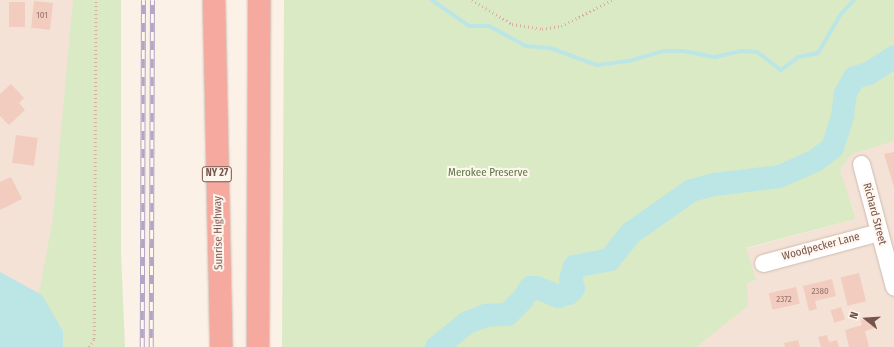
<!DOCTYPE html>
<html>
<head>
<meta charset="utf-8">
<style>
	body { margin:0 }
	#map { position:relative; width:894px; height:347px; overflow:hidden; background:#fcf1e7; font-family:"Fira Sans Condensed",sans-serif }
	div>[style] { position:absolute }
	.residential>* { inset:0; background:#f4e2d6; transform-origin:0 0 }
	.green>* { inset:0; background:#daeac5 }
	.water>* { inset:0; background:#bce6e6 }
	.stream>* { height:4px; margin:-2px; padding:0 2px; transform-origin:2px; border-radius:2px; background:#bce6e6 }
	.river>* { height:23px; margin:-11.5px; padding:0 11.5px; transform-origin:11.5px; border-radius:11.5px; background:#bce6e6 }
	.building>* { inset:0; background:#f1ccbf; transform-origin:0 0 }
	.path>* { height:2.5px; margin-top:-1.25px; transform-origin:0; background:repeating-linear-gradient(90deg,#d7afa2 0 1px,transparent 0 4px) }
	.roads { filter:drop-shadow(0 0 1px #d0bab0) drop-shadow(0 0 1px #d0bab0) }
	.minor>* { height:17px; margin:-8.5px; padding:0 8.5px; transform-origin:8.5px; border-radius:8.5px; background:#fff }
	.highway>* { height:22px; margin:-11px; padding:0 11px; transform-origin:11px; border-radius:11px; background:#f5a99f }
	.rail>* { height:4.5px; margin-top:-2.25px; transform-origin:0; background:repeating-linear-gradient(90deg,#fff6ee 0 9px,#b2a5c6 0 18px); box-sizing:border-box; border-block:1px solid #b2a5c6 }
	span { translate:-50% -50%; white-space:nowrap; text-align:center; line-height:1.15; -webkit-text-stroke:4px #fff6ee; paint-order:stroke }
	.number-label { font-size:9px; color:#957269 }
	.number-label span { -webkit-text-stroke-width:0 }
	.shield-label span { padding:1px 3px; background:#fff6ee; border:1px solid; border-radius:3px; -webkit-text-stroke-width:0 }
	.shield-label { font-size:10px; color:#76544c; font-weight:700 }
	.park-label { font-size:11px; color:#587541 }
	.street-label { font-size:11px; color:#76544c }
	.north { position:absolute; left:846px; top:299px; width:40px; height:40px; -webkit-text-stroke:3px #fff6ee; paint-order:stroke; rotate:287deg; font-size:11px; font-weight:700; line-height:16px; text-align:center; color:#76544c }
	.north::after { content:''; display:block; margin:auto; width:14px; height:18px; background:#76544c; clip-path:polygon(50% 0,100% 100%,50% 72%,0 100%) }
</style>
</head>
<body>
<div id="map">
	<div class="residential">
		<i style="left:0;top:0;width:91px;height:347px"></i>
		<i style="clip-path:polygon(894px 139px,894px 347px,514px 347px,756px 280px,744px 249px,856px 219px,836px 159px)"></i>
	</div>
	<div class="green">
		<i style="clip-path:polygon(73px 0,121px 0,121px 253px,125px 347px,63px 347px,63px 331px,39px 293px,53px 218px)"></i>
		<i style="clip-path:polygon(284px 0,894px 0,894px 141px,852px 154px,840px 170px,856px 219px,746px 248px,756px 280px,747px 283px,748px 306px,696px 347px,282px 347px)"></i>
	</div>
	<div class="water">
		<i style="clip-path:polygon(0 272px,42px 295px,63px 331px,63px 347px,0 347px)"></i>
	</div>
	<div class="stream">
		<i style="left:432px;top:0;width:45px;rotate:35.1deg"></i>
		<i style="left:469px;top:26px;width:20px"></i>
		<i style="left:489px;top:26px;width:42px;rotate:28.4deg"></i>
		<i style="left:526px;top:46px;width:24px;rotate:5deg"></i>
		<i style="left:550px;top:48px;width:50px;rotate:19.9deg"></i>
		<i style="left:597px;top:65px;width:32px;rotate:-7deg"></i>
		<i style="left:629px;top:61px;width:35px;rotate:-16deg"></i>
		<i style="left:663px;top:51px;width:20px"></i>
		<i style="left:683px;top:51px;width:33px;rotate:11deg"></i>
		<i style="left:715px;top:57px;width:27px;rotate:-13deg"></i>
		<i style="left:741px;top:51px;width:16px;rotate:4deg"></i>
		<i style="left:757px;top:52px;width:30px;rotate:37deg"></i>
		<i style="left:781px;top:70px;width:21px;rotate:-37deg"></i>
		<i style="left:798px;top:57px;width:20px;rotate:-11deg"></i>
		<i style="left:818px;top:53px;width:45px;rotate:-59.5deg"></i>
		<i style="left:841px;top:14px;width:19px;rotate:-47deg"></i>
	</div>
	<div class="river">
		<i style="left:436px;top:347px;width:40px;rotate:-39deg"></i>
		<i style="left:467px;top:322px;width:19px;rotate:-21deg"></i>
		<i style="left:485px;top:315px;width:22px;rotate:-3deg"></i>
		<i style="left:507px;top:314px;width:21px;rotate:-45deg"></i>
		<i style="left:522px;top:299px;width:14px;rotate:-56deg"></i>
		<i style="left:530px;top:287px;width:6px"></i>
		<i style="left:536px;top:287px;width:24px;rotate:22deg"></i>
		<i style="left:558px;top:296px;width:10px;rotate:-17deg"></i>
		<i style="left:568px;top:293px;width:7px;rotate:-45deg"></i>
		<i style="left:573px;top:288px;width:9px;rotate:-108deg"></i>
		<i style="left:570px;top:279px;width:14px;rotate:-73deg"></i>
		<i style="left:574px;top:266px;width:36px;rotate:-11deg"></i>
		<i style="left:609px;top:259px;width:35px;rotate:-51deg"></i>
		<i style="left:631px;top:232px;width:73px;rotate:-35deg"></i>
		<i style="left:691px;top:190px;width:24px;rotate:-15deg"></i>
		<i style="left:714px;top:184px;width:65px;rotate:-7deg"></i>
		<i style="left:779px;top:176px;width:39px;rotate:-24deg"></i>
		<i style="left:815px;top:160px;width:21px;rotate:-37deg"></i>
		<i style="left:832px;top:147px;width:33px;rotate:-72deg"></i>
		<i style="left:842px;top:116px;width:23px;rotate:-83deg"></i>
		<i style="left:845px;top:93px;width:18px;rotate:-61deg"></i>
		<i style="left:854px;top:77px;width:15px;rotate:-16deg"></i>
		<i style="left:868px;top:73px;width:31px;rotate:-33deg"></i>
	</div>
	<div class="building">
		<i style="left:34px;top:1px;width:19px;height:27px;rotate:6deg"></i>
		<i style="left:9px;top:2px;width:16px;height:25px"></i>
		<i style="clip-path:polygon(11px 84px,24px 98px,19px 103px,25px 110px,9px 125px,0 116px,0 94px)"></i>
		<i style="left:16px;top:135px;width:22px;height:28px;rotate:8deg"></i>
		<i style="clip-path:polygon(894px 152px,894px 187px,884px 154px)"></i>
		<i style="clip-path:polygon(11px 177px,22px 199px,0 210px,0 182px)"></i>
		<i style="left:859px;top:273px;width:29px;height:19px;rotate:76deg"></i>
		<i style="clip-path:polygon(832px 279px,836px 296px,815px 301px,817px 309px,809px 311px,803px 286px)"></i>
		<i style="left:796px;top:287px;width:17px;height:28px;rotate:77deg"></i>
		<i style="left:841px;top:307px;width:13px;height:11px;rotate:72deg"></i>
		<i style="clip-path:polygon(872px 317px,875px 328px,865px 331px,869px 347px,849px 347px,845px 330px,862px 325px,861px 320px)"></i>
		<i style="clip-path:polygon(827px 335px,829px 342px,837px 340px,839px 347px,821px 347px,818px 337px)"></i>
		<i style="clip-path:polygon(798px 340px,800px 347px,785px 347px,784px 343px)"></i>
	</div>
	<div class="path">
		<i style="left:472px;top:0;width:47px;rotate:31deg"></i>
		<i style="left:512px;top:24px;width:30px;rotate:9deg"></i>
		<i style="left:542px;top:29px;width:19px;rotate:-9deg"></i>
		<i style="left:561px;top:26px;width:57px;rotate:-27deg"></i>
		<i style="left:89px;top:347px;width:9px;rotate:-58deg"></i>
		<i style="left:94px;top:339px;width:339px;rotate:-89.7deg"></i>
	</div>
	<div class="roads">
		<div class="minor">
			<i style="left:861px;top:164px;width:127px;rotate:75deg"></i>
			<i style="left:763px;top:263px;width:120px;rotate:-15deg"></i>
		</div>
		<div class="highway">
			<i style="left:214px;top:0;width:347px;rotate:88.8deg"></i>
			<i style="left:258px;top:347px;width:347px;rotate:-89.8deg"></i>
		</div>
	</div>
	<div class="rail">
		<i style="left:142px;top:347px;width:347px;rotate:-89.8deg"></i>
		<i style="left:151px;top:347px;width:347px;rotate:-89.8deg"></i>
	</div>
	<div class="number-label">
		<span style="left:42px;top:15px">101</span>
		<span style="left:820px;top:291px">2380</span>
		<span style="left:784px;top:299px">2372</span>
	</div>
	<div class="shield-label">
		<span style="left:217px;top:174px">NY 27</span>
	</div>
	<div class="park-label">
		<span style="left:488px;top:173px">Merokee Preserve</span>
	</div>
	<div class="street-label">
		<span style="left:874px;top:214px;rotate:75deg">Richard Street</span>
		<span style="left:219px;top:233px;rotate:-91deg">Sunrise Highway</span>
		<span style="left:821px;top:247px;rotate:-15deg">Woodpecker Lane</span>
	</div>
	<div class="north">N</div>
</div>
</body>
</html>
